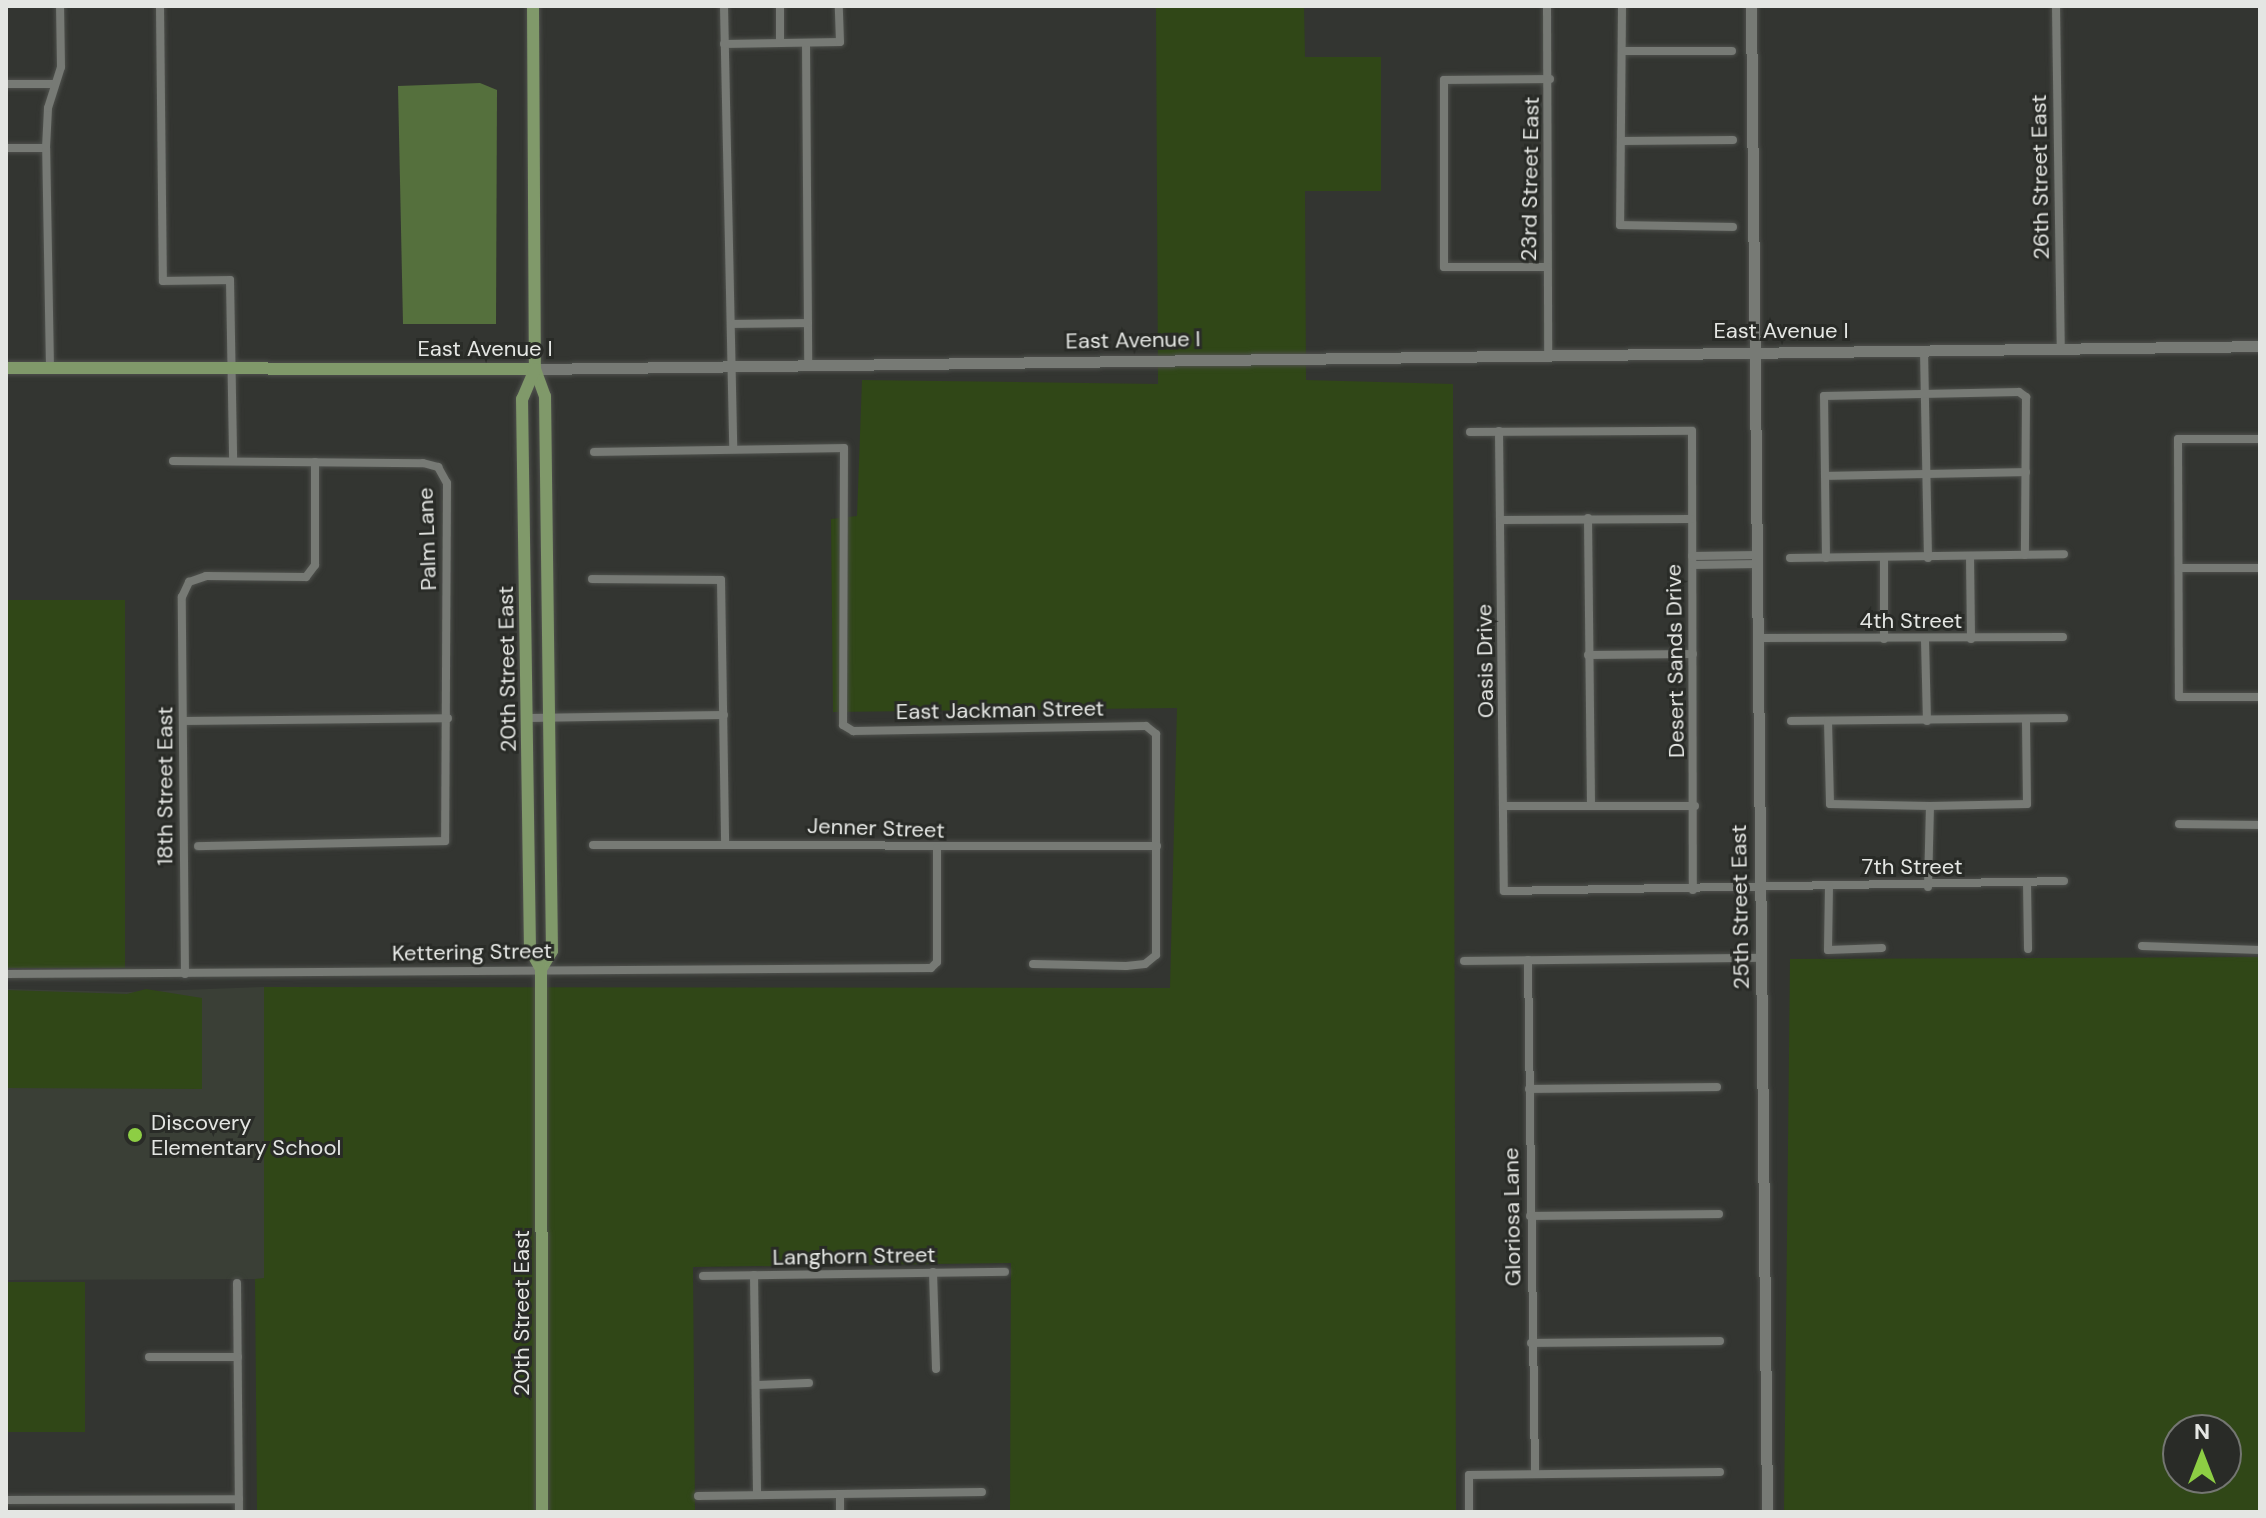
<!DOCTYPE html>
<html>
<head>
<meta charset="utf-8">
<style>
	body { margin:0 }
	#map { position:relative; width:2266px; height:1518px; overflow:hidden; background:#333531; font-family:"DM Sans",sans-serif }
	div>[style] { position:absolute }
	.built>* { inset:0; background:#3a3f36 }
	.green>* { inset:0; background:#304717; transform-origin:0 0 }
	.water>* { inset:0; background:#55703d }
	.roads { filter:drop-shadow(0 0 2px #4f514d) drop-shadow(0 0 2px #4f514d) }
	.street>* { height:8px; margin:-4px; padding:0 4px; transform-origin:4px; border-radius:4px; background:#777a75 }
	.secondary>* { height:11px; margin:-5.5px; padding:0 5.5px; transform-origin:5.5px; border-radius:5.5px; background:#777a75 }
	.primary>* { height:12px; margin:-6px; padding:0 6px; transform-origin:6px; border-radius:6px; background:#80996a }
	.dots>* { width:22px; height:22px; translate:-50% -50%; box-sizing:border-box; border:4px solid #292b27; border-radius:50% }
	span { translate:-50% -50%; white-space:nowrap; text-align:center; line-height:1.15; -webkit-text-stroke:6px #292b27; paint-order:stroke }
	.street-label { font-size:22px; color:#e4e6e3 }
	.poi-label { font-size:22px; color:#e4e6e3 }
	.left { translate:0 -50%; text-align:left }
	.frame { position:absolute; inset:0; border:8px solid #e4e6e3; pointer-events:none }
	.north { position:absolute; left:2162px; top:1414px; width:80px; height:80px; box-sizing:border-box; background:#292b27; border:2px solid #747672; border-radius:50%; rotate:0deg; font-size:22px; font-weight:700; line-height:32px; text-align:center; color:#e4e6e3 }
	.north::after { content:''; display:block; margin:auto; width:28px; height:36px; background:#8dce44; clip-path:polygon(50% 0,100% 100%,50% 72%,0 100%) }
</style>
</head>
<body>
<div id="map">
	<div class="built">
		<i style="clip-path:polygon(264px 987px,264px 1279px,6px 1280px,6px 989px,128px 992px)"></i>
	</div>
	<div class="green">
		<i style="clip-path:polygon(1156px 6px,1304px 6px,1305px 57px,1381px 57px,1381px 191px,1305px 191px,1306px 380px,1453px 384px,1456px 1512px,1010px 1512px,1011px 1263px,693px 1267px,695px 1512px,257px 1512px,255px 1279px,264px 1278px,264px 987px,1170px 988px,1177px 708px,833px 712px,831px 519px,857px 516px,862px 380px,1158px 384px)"></i>
		<i style="left:6px;top:600px;width:119px;height:368px"></i>
		<i style="clip-path:polygon(evenodd,2260px 957px,2260px 1512px,1784px 1512px,1790px 959px,2260px 957px,2226px 1430px,2226px 1478px,2178px 1478px,2178px 1430px,2226px 1430px)"></i>
		<i style="clip-path:polygon(146px 989px,202px 998px,202px 1089px,6px 1088px,6px 990px,127px 994px)"></i>
		<i style="left:6px;top:1282px;width:79px;height:150px"></i>
	</div>
	<div class="water">
		<i style="clip-path:polygon(480px 83px,497px 90px,496px 324px,403px 324px,398px 86px)"></i>
	</div>
	<div class="roads">
		<div class="street">
			<i style="left:160px;top:6px;width:275px;rotate:89.4deg"></i>
			<i style="left:163px;top:281px;width:67px;rotate:-0.9deg"></i>
			<i style="left:230px;top:280px;width:180px;rotate:89deg"></i>
			<i style="left:724px;top:6px;width:443px;rotate:88.8deg"></i>
			<i style="left:1547px;top:6px;width:347px;rotate:89.8deg"></i>
			<i style="left:1622px;top:6px;width:219px;rotate:90.5deg"></i>
			<i style="left:1620px;top:225px;width:113px;rotate:1deg"></i>
			<i style="left:2056px;top:6px;width:342px;rotate:89.2deg"></i>
			<i style="left:780px;top:43px;width:37px;rotate:-90deg"></i>
			<i style="left:806px;top:43px;width:323px;rotate:89.6deg"></i>
			<i style="left:724px;top:44px;width:116px;rotate:-1deg"></i>
			<i style="left:840px;top:42px;width:36px;rotate:-92deg"></i>
			<i style="left:1623px;top:51px;width:109px"></i>
			<i style="left:6px;top:84px;width:49px"></i>
			<i style="left:1622px;top:141px;width:111px;rotate:-0.5deg"></i>
			<i style="left:6px;top:148px;width:40px"></i>
			<i style="left:1547px;top:267px;width:103px;rotate:180deg"></i>
			<i style="left:1444px;top:267px;width:187px;rotate:-90deg"></i>
			<i style="left:1444px;top:80px;width:106px;rotate:-0.5deg"></i>
			<i style="left:732px;top:324px;width:76px;rotate:-0.8deg"></i>
			<i style="left:1924px;top:350px;width:208px;rotate:88.9deg"></i>
			<i style="left:50px;top:368px;width:220px;rotate:-91deg"></i>
			<i style="left:46px;top:148px;width:40px;rotate:-87.1deg"></i>
			<i style="left:48px;top:108px;width:43px;rotate:-72.4deg"></i>
			<i style="left:61px;top:67px;width:61px;rotate:-90.9deg"></i>
			<i style="left:1499px;top:431px;width:460px;rotate:89.4deg"></i>
			<i style="left:1504px;top:891px;width:560px;rotate:-1.02deg"></i>
			<i style="left:1470px;top:432px;width:222px;rotate:-0.3deg"></i>
			<i style="left:1692px;top:431px;width:459px;rotate:89.9deg"></i>
			<i style="left:2260px;top:439px;width:82px;rotate:180deg"></i>
			<i style="left:2178px;top:439px;width:258px;rotate:89.8deg"></i>
			<i style="left:2179px;top:697px;width:81px"></i>
			<i style="left:594px;top:452px;width:250px;rotate:-0.9deg"></i>
			<i style="left:844px;top:448px;width:277px;rotate:90.2deg"></i>
			<i style="left:843px;top:725px;width:12px;rotate:31deg"></i>
			<i style="left:853px;top:731px;width:293px;rotate:-1deg"></i>
			<i style="left:1146px;top:726px;width:13px;rotate:39deg"></i>
			<i style="left:1156px;top:734px;width:221px;rotate:90deg"></i>
			<i style="left:1156px;top:955px;width:14px;rotate:141deg"></i>
			<i style="left:1145px;top:964px;width:19px;rotate:174deg"></i>
			<i style="left:1126px;top:966px;width:93px;rotate:-178.8deg"></i>
			<i style="left:173px;top:461px;width:250px;rotate:0.5deg"></i>
			<i style="left:423px;top:463px;width:16px;rotate:15deg"></i>
			<i style="left:438px;top:467px;width:18px;rotate:61deg"></i>
			<i style="left:447px;top:483px;width:358px;rotate:90.3deg"></i>
			<i style="left:445px;top:841px;width:247px;rotate:178.8deg"></i>
			<i style="left:1825px;top:476px;width:201px;rotate:-1.1deg"></i>
			<i style="left:1588px;top:518px;width:287px;rotate:89.4deg"></i>
			<i style="left:1501px;top:520px;width:190px;rotate:-0.3deg"></i>
			<i style="left:1692px;top:556px;width:66px;rotate:-0.9deg"></i>
			<i style="left:1970px;top:556px;width:83px;rotate:89.3deg"></i>
			<i style="left:1790px;top:558px;width:274px;rotate:-0.8deg"></i>
			<i style="left:1826px;top:558px;width:162px;rotate:-90.7deg"></i>
			<i style="left:1824px;top:396px;width:195px;rotate:-1.2deg"></i>
			<i style="left:2019px;top:392px;width:9px;rotate:36deg"></i>
			<i style="left:2026px;top:397px;width:158px;rotate:90.4deg"></i>
			<i style="left:1884px;top:558px;width:81px;rotate:90deg"></i>
			<i style="left:1693px;top:565px;width:65px;rotate:-0.9deg"></i>
			<i style="left:2179px;top:568px;width:81px"></i>
			<i style="left:592px;top:579px;width:129px;rotate:0.4deg"></i>
			<i style="left:721px;top:580px;width:264px;rotate:89.1deg"></i>
			<i style="left:1759px;top:638px;width:304px;rotate:-0.2deg"></i>
			<i style="left:1925px;top:640px;width:81px;rotate:88.6deg"></i>
			<i style="left:1588px;top:655px;width:105px;rotate:-0.5deg"></i>
			<i style="left:528px;top:718px;width:196px;rotate:-0.9deg"></i>
			<i style="left:183px;top:721px;width:265px;rotate:-0.6deg"></i>
			<i style="left:1791px;top:721px;width:273px;rotate:-0.6deg"></i>
			<i style="left:1828px;top:721px;width:83px;rotate:88.6deg"></i>
			<i style="left:1830px;top:804px;width:100px;rotate:1.1deg"></i>
			<i style="left:1930px;top:806px;width:97px;rotate:-1.2deg"></i>
			<i style="left:2027px;top:804px;width:83px;rotate:-90.7deg"></i>
			<i style="left:1504px;top:806px;width:191px"></i>
			<i style="left:2179px;top:824px;width:81px;rotate:0.7deg"></i>
			<i style="left:593px;top:845px;width:564px;rotate:0.1deg"></i>
			<i style="left:2027px;top:883px;width:66px;rotate:89.1deg"></i>
			<i style="left:1829px;top:886px;width:64px;rotate:90.9deg"></i>
			<i style="left:1828px;top:950px;width:54px;rotate:-2.1deg"></i>
			<i style="left:1928px;top:887px;width:81px;rotate:-88.6deg"></i>
			<i style="left:2142px;top:946px;width:118px;rotate:1.9deg"></i>
			<i style="left:1528px;top:960px;width:514px;rotate:89.22deg"></i>
			<i style="left:1464px;top:961px;width:297px;rotate:-0.6deg"></i>
			<i style="left:6px;top:974px;width:925px;rotate:-0.37deg"></i>
			<i style="left:931px;top:968px;width:8px;rotate:-45deg"></i>
			<i style="left:937px;top:962px;width:114px;rotate:-90deg"></i>
			<i style="left:185px;top:974px;width:377px;rotate:-90.5deg"></i>
			<i style="left:182px;top:597px;width:17px;rotate:-65deg"></i>
			<i style="left:189px;top:582px;width:18px;rotate:-19deg"></i>
			<i style="left:206px;top:576px;width:100px;rotate:0.6deg"></i>
			<i style="left:306px;top:577px;width:15px;rotate:-53deg"></i>
			<i style="left:315px;top:565px;width:103px;rotate:-90deg"></i>
			<i style="left:1529px;top:1089px;width:188px;rotate:-0.6deg"></i>
			<i style="left:1530px;top:1216px;width:189px;rotate:-0.6deg"></i>
			<i style="left:933px;top:1272px;width:97px;rotate:88.2deg"></i>
			<i style="left:754px;top:1275px;width:220px;rotate:89.2deg"></i>
			<i style="left:703px;top:1276px;width:302px;rotate:-0.8deg"></i>
			<i style="left:237px;top:1283px;width:229px;rotate:89.5deg"></i>
			<i style="left:1531px;top:1343px;width:189px;rotate:-0.6deg"></i>
			<i style="left:149px;top:1357px;width:89px"></i>
			<i style="left:756px;top:1385px;width:53px;rotate:-2.2deg"></i>
			<i style="left:840px;top:1494px;width:18px;rotate:90deg"></i>
			<i style="left:698px;top:1496px;width:284px;rotate:-0.8deg"></i>
			<i style="left:6px;top:1500px;width:233px;rotate:-0.2deg"></i>
			<i style="left:1469px;top:1512px;width:37px;rotate:-90deg"></i>
			<i style="left:1469px;top:1475px;width:251px;rotate:-0.7deg"></i>
		</div>
		<div class="secondary">
			<i style="left:1751px;top:6px;width:1506px;rotate:89.39deg"></i>
			<i style="left:535px;top:369px;width:1725px;rotate:-0.76deg"></i>
		</div>
		<div class="primary">
			<i style="left:533px;top:6px;width:363px;rotate:89.7deg"></i>
			<i style="left:535px;top:369px;width:29px;rotate:70deg"></i>
			<i style="left:545px;top:396px;width:555px;rotate:89.28deg"></i>
			<i style="left:552px;top:951px;width:21px;rotate:121deg"></i>
			<i style="left:6px;top:368px;width:529px;rotate:0.11deg"></i>
			<i style="left:535px;top:369px;width:33px;rotate:113deg"></i>
			<i style="left:522px;top:399px;width:550px;rotate:89.17deg"></i>
			<i style="left:530px;top:949px;width:23px;rotate:61deg"></i>
			<i style="left:541px;top:969px;width:543px;rotate:89.89deg"></i>
		</div>
	</div>
	<div class="dots">
		<i style="left:135px;top:1135px;background:#8dce44"></i>
	</div>
	<div class="street-label">
		<span style="left:2040px;top:177px;rotate:-91deg">26th Street East</span>
		<span style="left:1530px;top:179px;rotate:-89deg">23rd Street East</span>
		<span style="left:1781px;top:331px">East Avenue I</span>
		<span style="left:1133px;top:340px;rotate:-1deg">East Avenue I</span>
		<span style="left:485px;top:349px">East Avenue I</span>
		<span style="left:427px;top:539px;rotate:-92deg">Palm Lane</span>
		<span style="left:1911px;top:621px">4th Street</span>
		<span style="left:1485px;top:661px;rotate:-91deg">Oasis Drive</span>
		<span style="left:1675px;top:661px;rotate:-91deg">Desert Sands Drive</span>
		<span style="left:507px;top:669px;rotate:-91deg">20th Street East</span>
		<span style="left:1000px;top:710px;rotate:-1deg">East Jackman Street</span>
		<span style="left:165px;top:786px;rotate:-90deg">18th Street East</span>
		<span style="left:876px;top:828px;rotate:2deg">Jenner Street</span>
		<span style="left:1912px;top:867px">7th Street</span>
		<span style="left:1740px;top:907px;rotate:-91deg">25th Street East</span>
		<span style="left:472px;top:952px;rotate:-1deg">Kettering Street</span>
		<span style="left:1512px;top:1217px;rotate:-91deg">Gloriosa Lane</span>
		<span style="left:854px;top:1256px;rotate:-1deg">Langhorn Street</span>
		<span style="left:522px;top:1313px;rotate:-90deg">20th Street East</span>
	</div>
	<div class="poi-label">
		<span class="left" style="left:151px;top:1135px">Discovery<br>Elementary School</span>
	</div>
	<div class="frame"></div>
	<div class="north">N</div>
</div>
</body>
</html>
